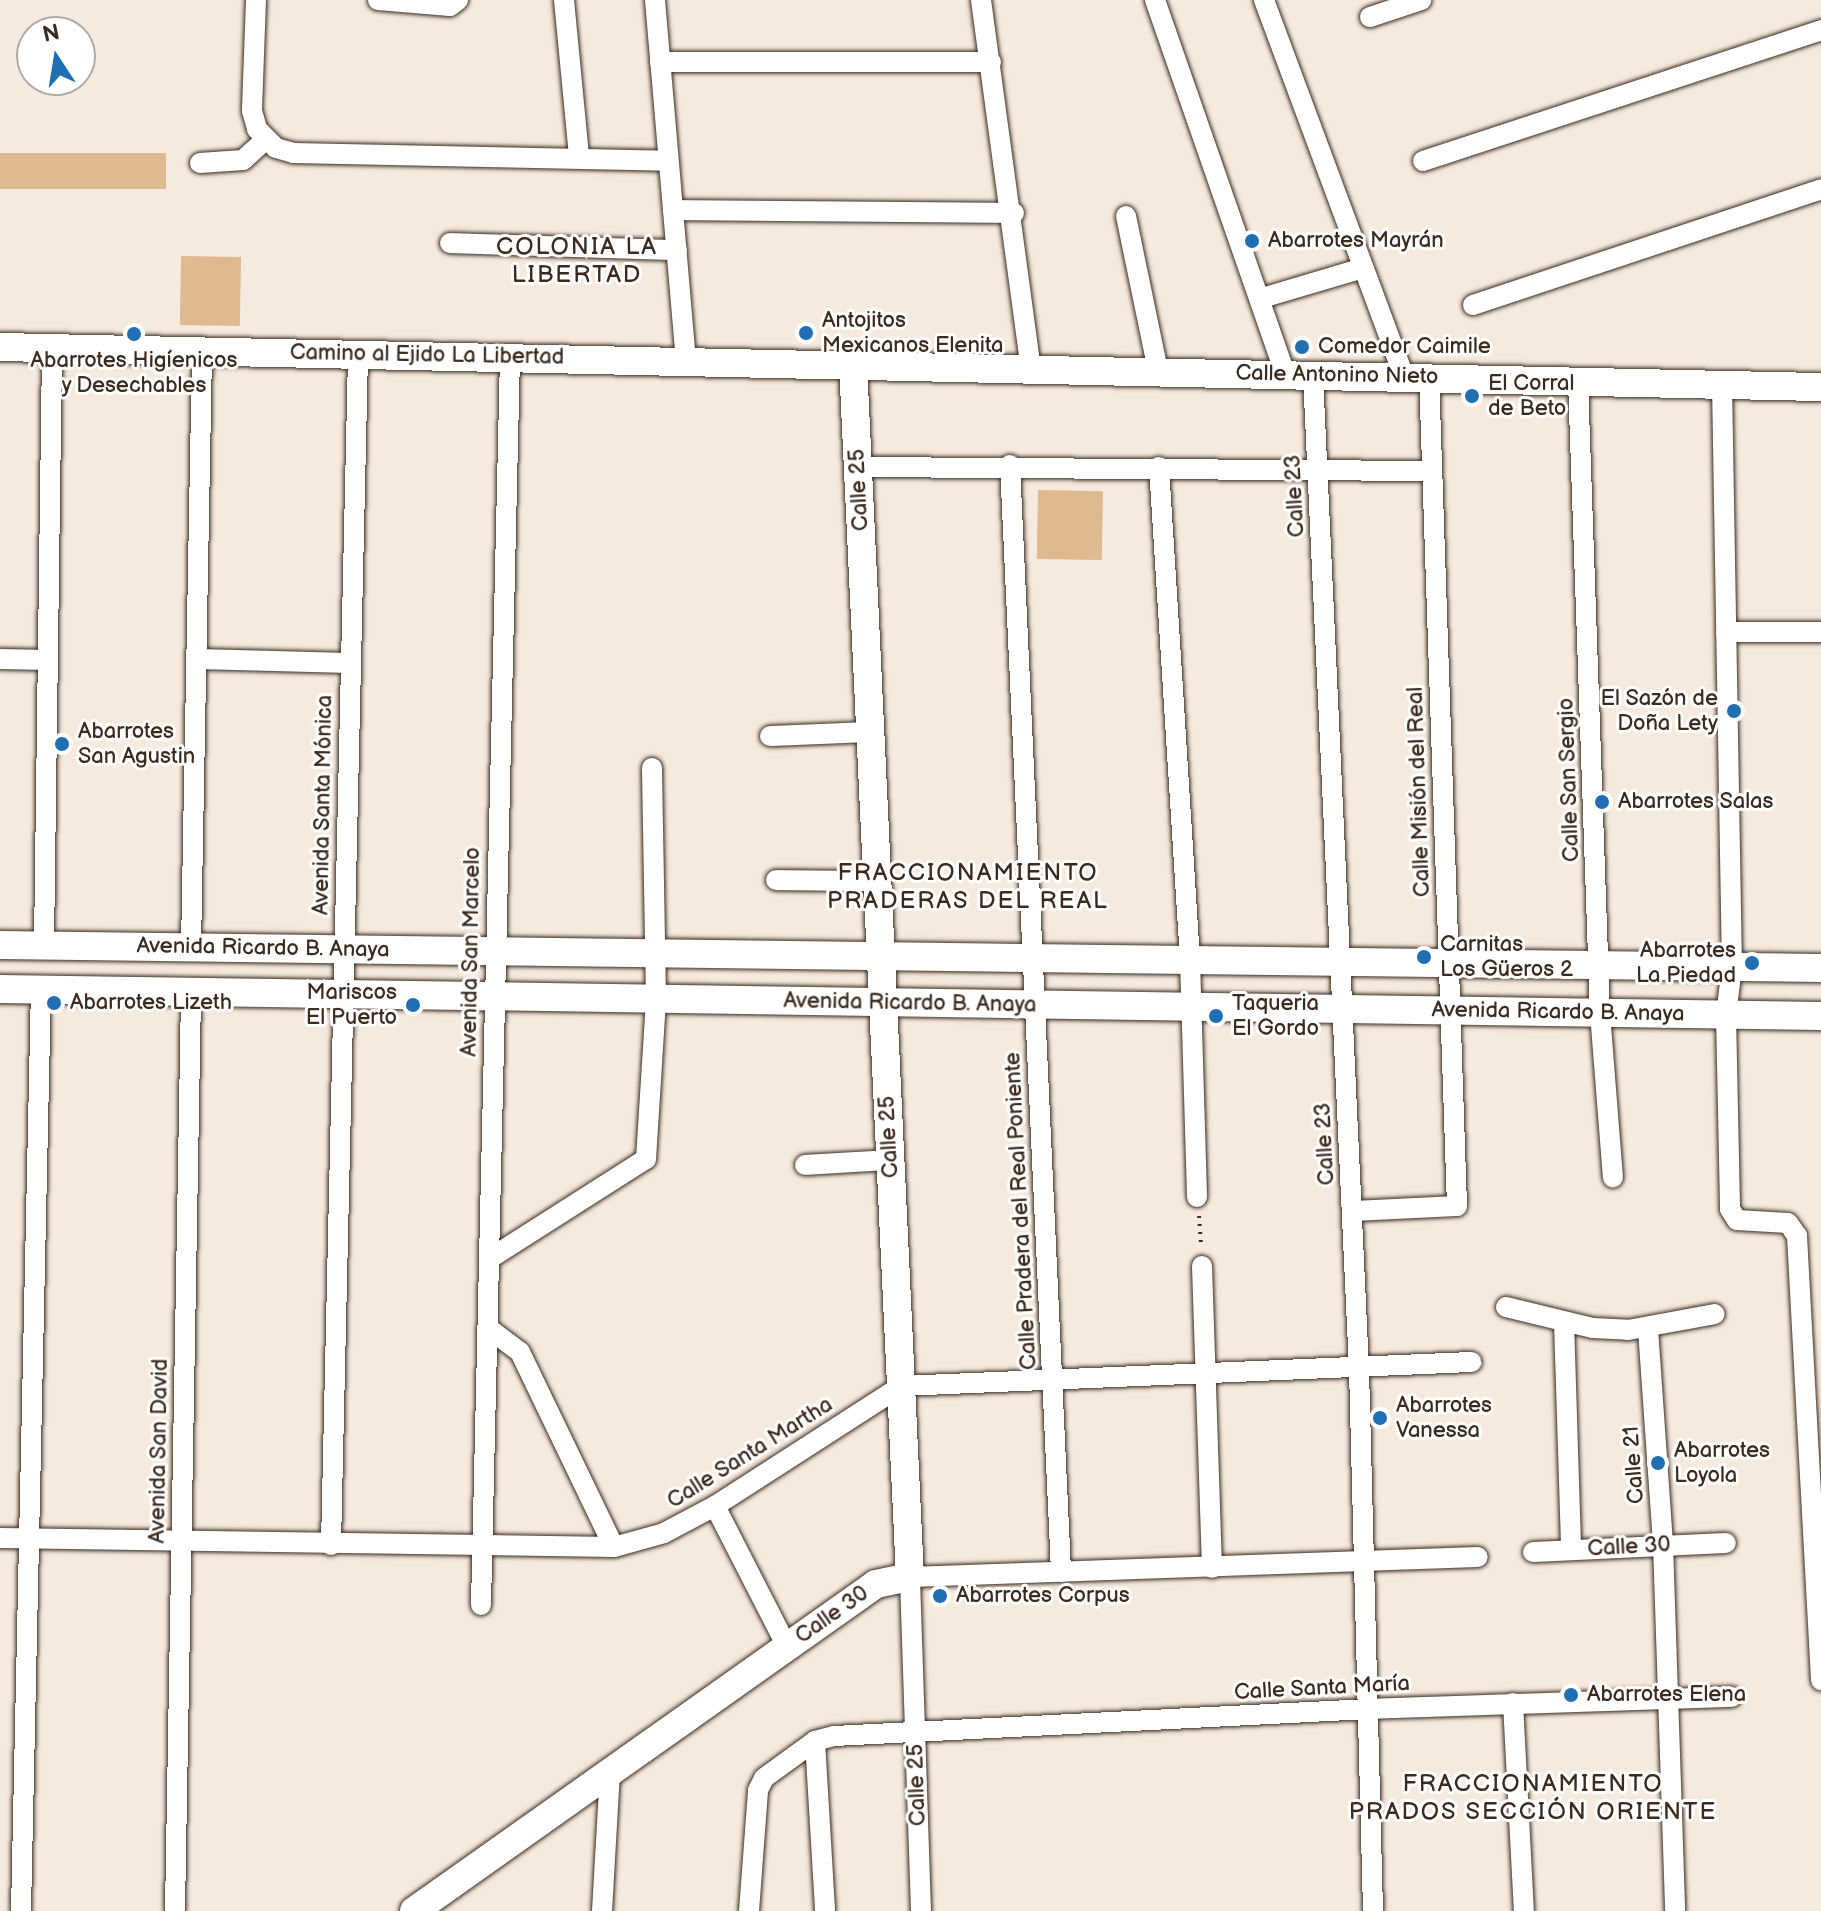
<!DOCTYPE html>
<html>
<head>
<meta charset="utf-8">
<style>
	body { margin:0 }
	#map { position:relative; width:1821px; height:1911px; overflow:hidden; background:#f5eade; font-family:"Balsamiq Sans",sans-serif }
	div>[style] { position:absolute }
	.building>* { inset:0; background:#dfba91; transform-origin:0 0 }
	.path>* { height:4px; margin-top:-2px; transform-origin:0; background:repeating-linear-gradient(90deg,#3b2a1e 0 2px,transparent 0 8px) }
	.roads { filter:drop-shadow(0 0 2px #3b2a1e) drop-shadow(0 0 2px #3b2a1e) }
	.street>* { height:20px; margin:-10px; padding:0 10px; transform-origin:10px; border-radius:10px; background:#fff }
	.secondary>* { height:28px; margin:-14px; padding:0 14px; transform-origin:14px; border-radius:14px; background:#fff }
	.dots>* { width:22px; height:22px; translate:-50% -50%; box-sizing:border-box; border:4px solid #fff; border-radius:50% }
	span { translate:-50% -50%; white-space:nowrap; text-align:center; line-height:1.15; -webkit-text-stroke:6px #fff; paint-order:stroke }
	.poi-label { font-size:22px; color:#3b2a1e }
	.left { translate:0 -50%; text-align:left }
	.right { translate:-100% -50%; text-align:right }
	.street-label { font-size:22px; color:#3b2a1e }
	.neighbourhood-label { font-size:24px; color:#3b2a1e; letter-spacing:2px }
	.north { position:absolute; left:16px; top:16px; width:80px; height:80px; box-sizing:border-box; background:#fff; border:2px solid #b1aaa5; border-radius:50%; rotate:348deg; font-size:22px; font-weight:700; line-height:32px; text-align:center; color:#3b2a1e }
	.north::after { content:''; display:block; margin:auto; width:28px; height:36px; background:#1f6fb2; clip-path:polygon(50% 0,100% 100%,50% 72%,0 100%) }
</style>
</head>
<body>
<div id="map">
	<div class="building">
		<i style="left:0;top:153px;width:166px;height:36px"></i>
		<i style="left:181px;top:256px;width:60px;height:69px;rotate:1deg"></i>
		<i style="left:1038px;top:490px;width:65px;height:69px;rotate:1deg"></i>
	</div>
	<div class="path">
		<i style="left:1199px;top:1216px;width:31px;rotate:86deg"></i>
	</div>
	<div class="roads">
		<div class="street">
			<i style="left:256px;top:0;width:111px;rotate:92.1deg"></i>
			<i style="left:252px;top:111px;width:19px;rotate:74deg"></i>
			<i style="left:257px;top:129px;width:27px;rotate:45deg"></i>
			<i style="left:276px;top:148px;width:18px;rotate:16deg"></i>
			<i style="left:293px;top:153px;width:375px;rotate:1.2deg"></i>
			<i style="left:378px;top:0;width:72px;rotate:4.8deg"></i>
			<i style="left:450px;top:6px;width:10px;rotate:-37deg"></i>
			<i style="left:564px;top:0;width:158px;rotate:84.5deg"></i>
			<i style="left:655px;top:0;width:362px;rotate:85.1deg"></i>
			<i style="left:981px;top:0;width:371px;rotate:82.3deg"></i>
			<i style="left:1155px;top:0;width:396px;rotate:70.8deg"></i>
			<i style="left:1264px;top:0;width:402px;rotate:69.6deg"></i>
			<i style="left:1370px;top:17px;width:54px;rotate:-18.4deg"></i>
			<i style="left:660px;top:62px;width:331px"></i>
			<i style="left:1423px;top:161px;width:419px;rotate:-18.2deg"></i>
			<i style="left:200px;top:163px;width:43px;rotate:-4deg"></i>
			<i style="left:243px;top:160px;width:30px;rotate:-42deg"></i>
			<i style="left:673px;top:210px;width:341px;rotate:0.5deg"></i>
			<i style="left:1126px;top:216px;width:158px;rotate:78.3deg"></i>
			<i style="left:450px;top:243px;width:227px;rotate:1.8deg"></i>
			<i style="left:1262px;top:298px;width:105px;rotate:-16.5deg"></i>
			<i style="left:1473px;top:305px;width:367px;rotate:-18.4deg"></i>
			<i style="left:1313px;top:375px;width:995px;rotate:87.35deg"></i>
			<i style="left:1359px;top:1369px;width:542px;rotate:88.52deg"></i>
			<i style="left:1578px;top:381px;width:632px;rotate:88.01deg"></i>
			<i style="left:1600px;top:1013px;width:165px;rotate:85.5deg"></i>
			<i style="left:1722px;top:384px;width:583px;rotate:89.02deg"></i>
			<i style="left:1732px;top:967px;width:48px;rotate:97.1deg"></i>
			<i style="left:1726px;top:1015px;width:194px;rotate:88.8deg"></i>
			<i style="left:1730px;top:1209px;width:13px;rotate:58deg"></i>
			<i style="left:1737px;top:1220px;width:51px;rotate:3.4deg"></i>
			<i style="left:1788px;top:1223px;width:16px;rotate:55deg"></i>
			<i style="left:1797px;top:1236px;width:445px;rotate:86.9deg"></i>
			<i style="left:1010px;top:465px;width:1108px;rotate:87.36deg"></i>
			<i style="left:858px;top:467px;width:574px;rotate:0.4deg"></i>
			<i style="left:1159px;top:467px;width:494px;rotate:86.4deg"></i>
			<i style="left:1190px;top:960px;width:237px;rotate:88.3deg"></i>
			<i style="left:1726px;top:632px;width:95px"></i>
			<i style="left:0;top:659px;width:47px;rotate:1.2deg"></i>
			<i style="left:197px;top:659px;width:153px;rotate:1.5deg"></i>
			<i style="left:770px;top:736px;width:100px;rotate:-2.3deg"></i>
			<i style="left:776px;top:880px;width:101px;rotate:0.6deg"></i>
			<i style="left:44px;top:945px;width:597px;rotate:-89.23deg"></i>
			<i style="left:191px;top:947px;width:596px;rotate:-88.94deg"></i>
			<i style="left:805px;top:1165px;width:85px;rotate:-3.4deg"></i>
			<i style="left:1353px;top:1211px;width:104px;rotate:-2.8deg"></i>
			<i style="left:1457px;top:1206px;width:829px;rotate:-91.93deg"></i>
			<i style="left:489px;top:1259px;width:186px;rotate:-32.5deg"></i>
			<i style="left:646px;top:1159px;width:160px;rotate:-86.4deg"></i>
			<i style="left:656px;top:999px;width:231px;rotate:-91deg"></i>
			<i style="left:1202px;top:1266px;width:302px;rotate:88.1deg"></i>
			<i style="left:1506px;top:1307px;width:89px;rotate:13.6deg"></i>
			<i style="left:1593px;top:1328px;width:35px;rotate:3deg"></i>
			<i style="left:1628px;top:1330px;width:88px;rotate:-10.4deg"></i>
			<i style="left:1564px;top:1322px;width:228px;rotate:88.2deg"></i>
			<i style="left:488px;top:1328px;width:40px;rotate:37deg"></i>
			<i style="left:520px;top:1352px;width:216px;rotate:64.3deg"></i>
			<i style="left:1648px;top:1329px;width:216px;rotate:86deg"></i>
			<i style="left:1663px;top:1544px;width:367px;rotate:88.1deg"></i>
			<i style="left:715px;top:1506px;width:158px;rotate:62.9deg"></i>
			<i style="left:0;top:1538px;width:614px;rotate:0.84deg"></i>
			<i style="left:614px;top:1547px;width:52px;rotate:-15.6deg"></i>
			<i style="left:664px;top:1533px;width:58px;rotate:-27.9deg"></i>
			<i style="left:715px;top:1506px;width:221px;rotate:-32.8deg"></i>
			<i style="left:901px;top:1386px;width:571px;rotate:-2.41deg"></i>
			<i style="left:331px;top:1545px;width:1191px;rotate:-88.7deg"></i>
			<i style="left:1533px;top:1552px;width:193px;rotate:-2.7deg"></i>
			<i style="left:481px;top:1605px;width:1248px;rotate:-88.67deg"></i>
			<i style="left:1513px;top:1703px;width:208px;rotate:87deg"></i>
			<i style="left:815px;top:1741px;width:170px;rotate:86.6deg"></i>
			<i style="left:21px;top:1911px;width:921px;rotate:-88.76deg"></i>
			<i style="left:175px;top:1911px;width:919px;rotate:-89deg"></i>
			<i style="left:602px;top:1911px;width:138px;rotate:-86.7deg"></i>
			<i style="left:749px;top:1911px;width:121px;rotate:-85.7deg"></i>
			<i style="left:758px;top:1790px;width:13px;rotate:-63deg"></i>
			<i style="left:764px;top:1778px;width:63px;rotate:-36deg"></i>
			<i style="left:815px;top:1741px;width:20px;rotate:-15deg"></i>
			<i style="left:834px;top:1736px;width:535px;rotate:-2.89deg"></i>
			<i style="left:1368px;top:1709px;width:364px;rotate:-1.9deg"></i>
			<i style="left:921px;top:1911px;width:334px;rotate:-91.9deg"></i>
			<i style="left:910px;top:1577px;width:568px;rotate:-2.02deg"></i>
		</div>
		<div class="secondary">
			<i style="left:0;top:347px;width:1821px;rotate:1.26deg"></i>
			<i style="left:0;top:945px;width:1821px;rotate:0.72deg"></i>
			<i style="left:0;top:989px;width:1821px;rotate:0.85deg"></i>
			<i style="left:414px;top:1911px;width:566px;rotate:-35.29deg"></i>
			<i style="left:876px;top:1584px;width:35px;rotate:-12deg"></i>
			<i style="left:910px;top:1577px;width:1214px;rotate:-92.69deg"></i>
		</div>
	</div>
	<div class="dots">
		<i style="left:1252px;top:241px;background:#1f6fb2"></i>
		<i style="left:806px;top:333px;background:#1f6fb2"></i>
		<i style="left:134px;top:334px;background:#1f6fb2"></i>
		<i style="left:1302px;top:347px;background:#1f6fb2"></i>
		<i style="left:1472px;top:396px;background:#1f6fb2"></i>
		<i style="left:1734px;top:711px;background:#1f6fb2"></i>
		<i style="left:62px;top:744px;background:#1f6fb2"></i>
		<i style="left:1602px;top:802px;background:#1f6fb2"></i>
		<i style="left:1424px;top:957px;background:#1f6fb2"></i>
		<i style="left:1752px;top:963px;background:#1f6fb2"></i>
		<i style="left:54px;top:1003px;background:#1f6fb2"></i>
		<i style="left:413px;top:1005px;background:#1f6fb2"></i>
		<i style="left:1216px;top:1016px;background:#1f6fb2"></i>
		<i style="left:1380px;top:1418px;background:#1f6fb2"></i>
		<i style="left:1658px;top:1463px;background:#1f6fb2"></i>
		<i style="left:940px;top:1596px;background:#1f6fb2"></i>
		<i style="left:1571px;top:1695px;background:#1f6fb2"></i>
	</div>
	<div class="poi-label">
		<span class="left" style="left:1268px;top:241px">Abarrotes Mayrán</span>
		<span class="left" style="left:822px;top:333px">Antojitos<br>Mexicanos Elenita</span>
		<span class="left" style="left:1318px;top:347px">Comedor Caimile</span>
		<span style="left:134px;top:373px">Abarrotes Higíenicos<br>y Desechables</span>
		<span class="left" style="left:1488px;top:396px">El Corral<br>de Beto</span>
		<span class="right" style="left:1718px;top:711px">El Sazón de<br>Doña Lety</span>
		<span class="left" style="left:78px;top:744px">Abarrotes<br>San Agustin</span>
		<span class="left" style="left:1618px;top:802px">Abarrotes Salas</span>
		<span class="left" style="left:1440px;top:957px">Carnitas<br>Los Güeros 2</span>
		<span class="right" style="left:1736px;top:963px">Abarrotes<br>La Piedad</span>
		<span class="right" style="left:397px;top:1005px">Mariscos<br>El Puerto</span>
		<span class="left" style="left:70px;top:1003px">Abarrotes Lizeth</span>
		<span class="left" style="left:1232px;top:1016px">Taqueria<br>El Gordo</span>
		<span class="left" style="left:1396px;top:1418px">Abarrotes<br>Vanessa</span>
		<span class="left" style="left:1674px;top:1463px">Abarrotes<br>Loyola</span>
		<span class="left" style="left:956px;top:1596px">Abarrotes Corpus</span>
		<span class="left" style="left:1587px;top:1695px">Abarrotes Elena</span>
	</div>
	<div class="street-label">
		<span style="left:427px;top:355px;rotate:1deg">Camino al Ejido La Libertad</span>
		<span style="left:1337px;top:375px;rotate:1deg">Calle Antonino Nieto</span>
		<span style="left:859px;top:490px;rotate:-93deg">Calle 25</span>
		<span style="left:1295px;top:496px;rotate:-93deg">Calle 23</span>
		<span style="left:1569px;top:780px;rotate:-92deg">Calle San Sergio</span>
		<span style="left:1419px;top:792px;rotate:-92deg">Calle Misión del Real</span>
		<span style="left:323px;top:805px;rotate:-89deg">Avenida Santa Mónica</span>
		<span style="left:263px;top:948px;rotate:1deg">Avenida Ricardo B. Anaya</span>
		<span style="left:471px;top:952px;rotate:-89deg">Avenida San Marcelo</span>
		<span style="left:910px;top:1003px;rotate:1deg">Avenida Ricardo B. Anaya</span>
		<span style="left:1558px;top:1012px;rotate:1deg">Avenida Ricardo B. Anaya</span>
		<span style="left:889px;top:1137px;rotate:-93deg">Calle 25</span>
		<span style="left:1325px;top:1144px;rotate:-93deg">Calle 23</span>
		<span style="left:1021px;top:1211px;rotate:-93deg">Calle Pradera del Real Poniente</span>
		<span style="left:159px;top:1451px;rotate:-89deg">Avenida San David</span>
		<span style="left:750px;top:1453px;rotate:-32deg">Calle Santa Martha</span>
		<span style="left:1634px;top:1465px;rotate:-94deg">Calle 21</span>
		<span style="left:1629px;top:1547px;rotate:-3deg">Calle 30</span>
		<span style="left:832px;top:1615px;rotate:-35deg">Calle 30</span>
		<span style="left:1322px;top:1688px;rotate:-3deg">Calle Santa María</span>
		<span style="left:917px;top:1785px;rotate:-92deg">Calle 25</span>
	</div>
	<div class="neighbourhood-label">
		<span style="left:577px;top:261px">COLONIA LA<br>LIBERTAD</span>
		<span style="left:968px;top:887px">FRACCIONAMIENTO<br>PRADERAS DEL REAL</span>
		<span style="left:1533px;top:1798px">FRACCIONAMIENTO<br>PRADOS SECCIÓN ORIENTE</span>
	</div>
	<div class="north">N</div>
</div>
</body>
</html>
